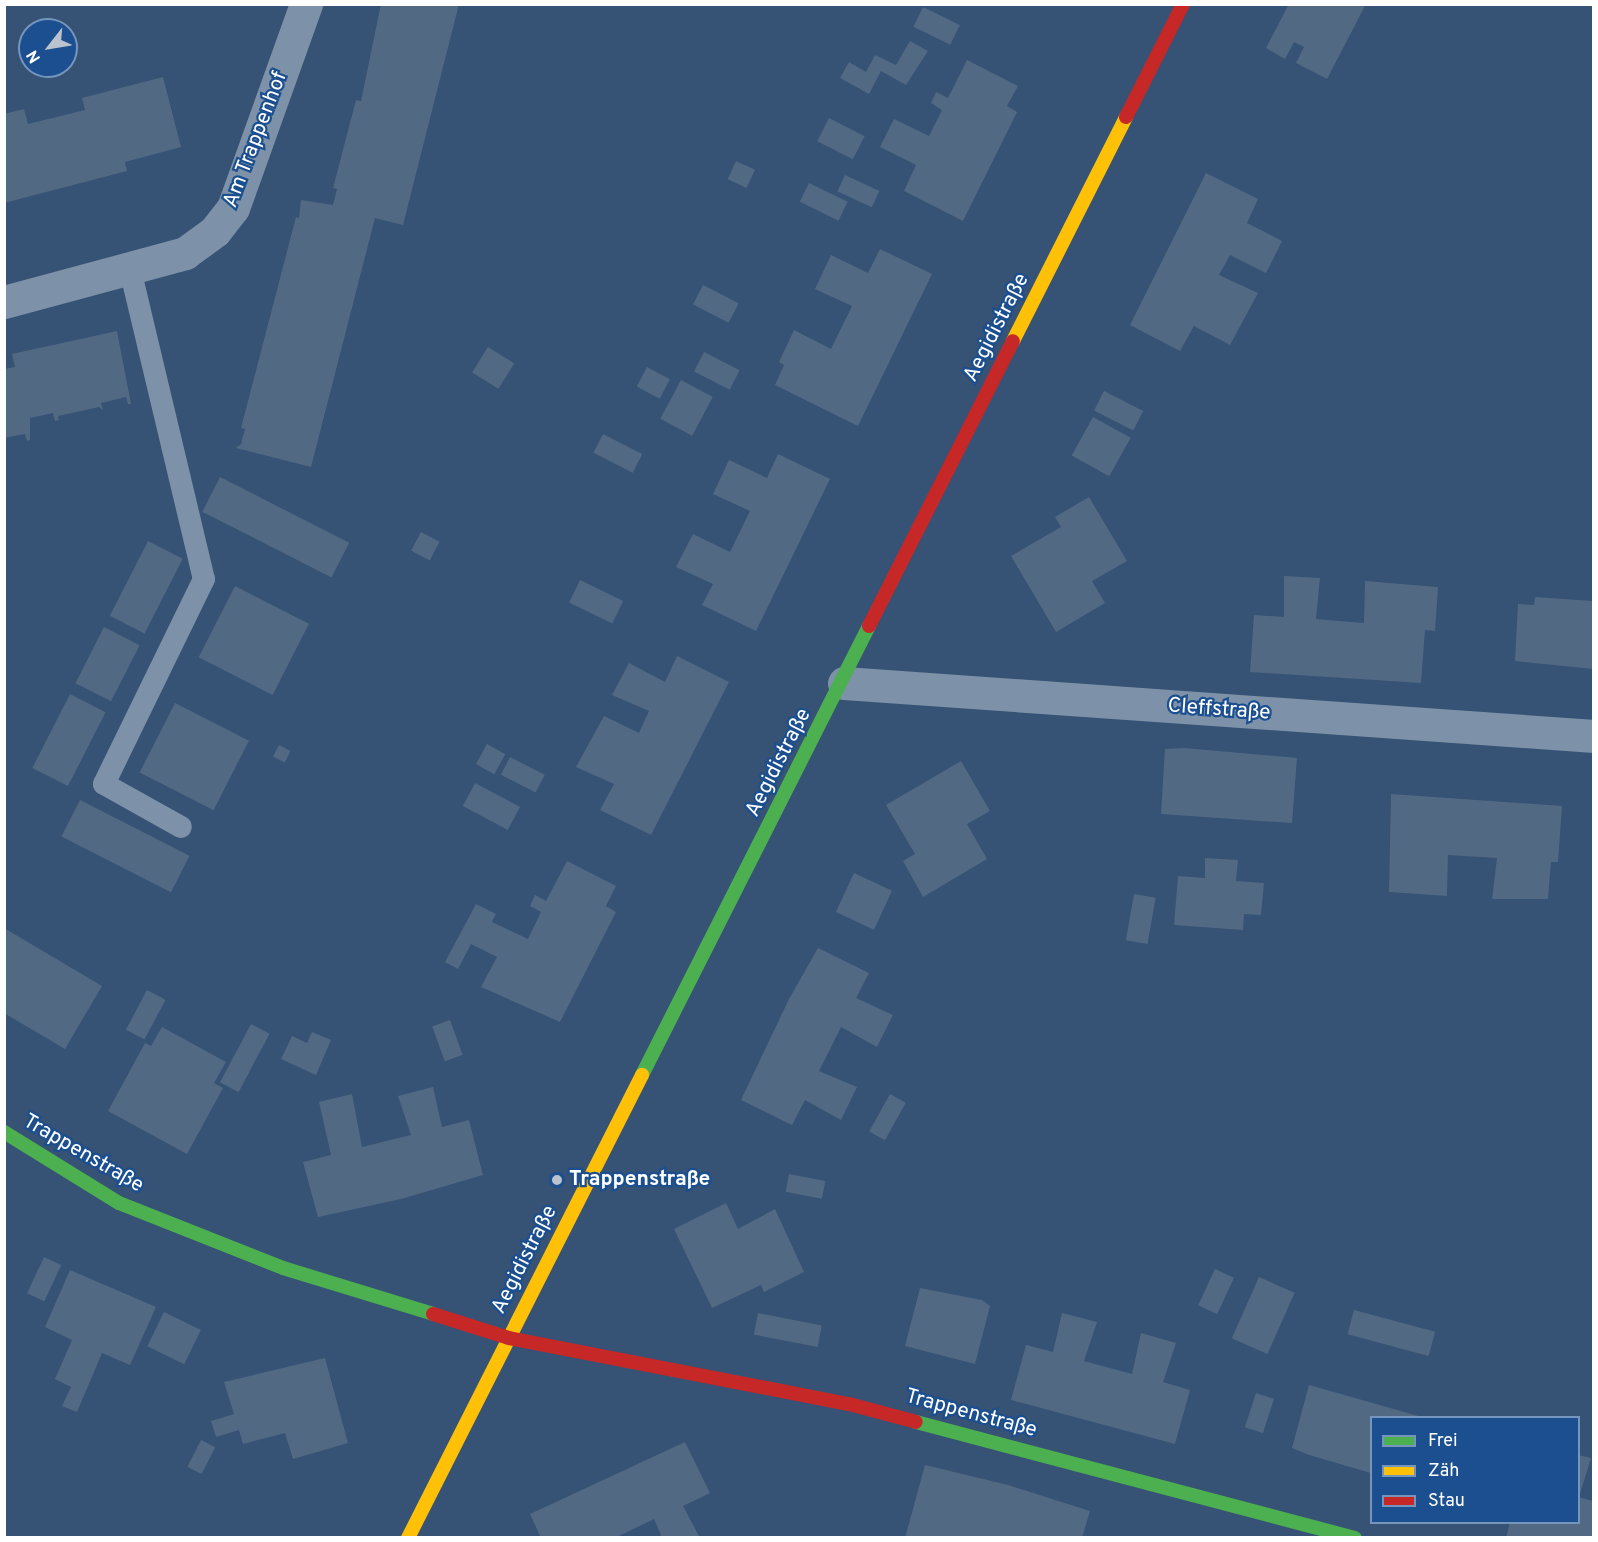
<!DOCTYPE html>
<html>
<head>
<meta charset="utf-8">
<style>
	body { margin:0 }
	#map { position:relative; width:1598px; height:1542px; overflow:hidden; background:#365274; font-family:Overpass,sans-serif }
	div>[style] { position:absolute }
	.building>* { inset:0; background:#526984; transform-origin:0 0 }
	.lane>* { height:22px; margin:-11px; padding:0 11px; transform-origin:11px; border-radius:11px; background:#7d92a8 }
	.street>* { height:33px; margin:-16.5px; padding:0 16.5px; transform-origin:16.5px; border-radius:16.5px; background:#7d92a8 }
	.fast>* { height:14px; margin:-7px; padding:0 7px; transform-origin:7px; border-radius:7px; background:#4caf50 }
	.slow>* { height:14px; margin:-7px; padding:0 7px; transform-origin:7px; border-radius:7px; background:#ffc107 }
	.jam>* { height:14px; margin:-7px; padding:0 7px; transform-origin:7px; border-radius:7px; background:#c62828 }
	.dots>* { width:16px; height:16px; translate:-50% -50%; box-sizing:border-box; border:3px solid #1b4f8f; border-radius:50% }
	span { translate:-50% -50%; white-space:nowrap; text-align:center; line-height:1.15; -webkit-text-stroke:4.5px #1b4f8f; paint-order:stroke }
	.street-label { font-size:21px; color:#fff }
	.poi-label { font-size:21px; color:#fff; font-weight:700 }
	.left { translate:0 -50%; text-align:left }
	.frame { position:absolute; inset:0; border:6px solid #fff; pointer-events:none }
	.legend { position:absolute; left:1370px; top:1416px; width:210px; height:108px; box-sizing:border-box; background:#1b4f8f; border:2px solid #7695bc; margin:0; padding:8px 10px; list-style:none; font-size:18px; color:#fff }
	.legend li { display:flex; align-items:center; gap:12px; height:30px }
	.legend b { width:30px; border:2px solid #7695bc }
	.north { position:absolute; left:18px; top:18px; width:60px; height:60px; box-sizing:border-box; background:#1b4f8f; border:2px solid #7695bc; border-radius:50%; rotate:239deg; font-size:16px; font-weight:700; line-height:24px; text-align:center; color:#fff }
	.north::after { content:''; display:block; margin:auto; width:21px; height:27px; background:#b9c2ce; clip-path:polygon(50% 0,100% 100%,50% 72%,0 100%) }
</style>
</head>
<body>
<div id="map">
	<div class="building">
		<i style="clip-path:polygon(381px 4px,459px 4px,403px 225px,375px 218px,311px 467px,236px 448px,241px 444px,245px 429px,241px 428px,296px 217px,299px 218px,301px 200px,333px 205px,337px 189px,333px 188px,356px 100px,361px 101px)"></i>
		<i style="clip-path:polygon(1289px 4px,1366px 4px,1327px 79px,1296px 63px,1304px 47px,1294px 42px,1285px 59px,1266px 48px)"></i>
		<i style="left:923px;top:7px;width:41px;height:22px;rotate:26deg"></i>
		<i style="clip-path:polygon(910px 41px,928px 51px,906px 85px,881px 71px,869px 94px,840px 78px,849px 62px,866px 72px,875px 55px,896px 65px)"></i>
		<i style="clip-path:polygon(967px 60px,1018px 86px,1007px 106px,1017px 112px,963px 221px,904px 191px,916px 165px,880px 147px,894px 119px,929px 136px,942px 110px,931px 103px,936px 92px,948px 98px)"></i>
		<i style="clip-path:polygon(163px 77px,181px 147px,125px 162px,127px 171px,4px 203px,4px 114px,24px 109px,28px 124px,85px 110px,82px 98px)"></i>
		<i style="left:829px;top:118px;width:40px;height:26px;rotate:27deg"></i>
		<i style="left:736px;top:161px;width:21px;height:20px;rotate:25deg"></i>
		<i style="clip-path:polygon(1206px 173px,1258px 199px,1247px 223px,1282px 241px,1266px 273px,1230px 255px,1219px 275px,1258px 293px,1230px 345px,1194px 326px,1180px 351px,1130px 325px)"></i>
		<i style="left:845px;top:175px;width:38px;height:18px;rotate:25deg"></i>
		<i style="left:809px;top:183px;width:43px;height:21px;rotate:26deg"></i>
		<i style="clip-path:polygon(880px 249px,932px 274px,858px 426px,775px 385px,784px 365px,779px 362px,794px 330px,831px 349px,852px 306px,815px 289px,831px 255px,868px 273px)"></i>
		<i style="left:703px;top:285px;width:40px;height:22px;rotate:27deg"></i>
		<i style="clip-path:polygon(117px 331px,131px 404px,128px 404px,126px 397px,101px 403px,103px 410px,99px 407px,58px 416px,59px 420px,55px 421px,53px 413px,30px 418px,30px 440px,27px 441px,25px 434px,4px 438px,4px 369px,15px 367px,12px 354px)"></i>
		<i style="left:488px;top:347px;width:31px;height:30px;rotate:32deg"></i>
		<i style="left:704px;top:352px;width:40px;height:22px;rotate:27deg"></i>
		<i style="left:647px;top:367px;width:26px;height:22px;rotate:28deg"></i>
		<i style="left:681px;top:380px;width:36px;height:44px;rotate:28deg"></i>
		<i style="left:1104px;top:391px;width:44px;height:22px;rotate:27deg"></i>
		<i style="left:1093px;top:417px;width:43px;height:44px;rotate:29deg"></i>
		<i style="left:603px;top:434px;width:44px;height:21px;rotate:27deg"></i>
		<i style="clip-path:polygon(778px 454px,830px 479px,756px 631px,702px 605px,713px 584px,676px 567px,693px 534px,730px 552px,750px 511px,713px 494px,729px 460px,767px 478px)"></i>
		<i style="left:220px;top:477px;width:145px;height:39px;rotate:27deg"></i>
		<i style="clip-path:polygon(1089px 497px,1127px 561px,1092px 581px,1105px 603px,1056px 632px,1011px 556px,1061px 527px,1055px 517px)"></i>
		<i style="left:421px;top:532px;width:21px;height:21px;rotate:28deg"></i>
		<i style="left:148px;top:541px;width:39px;height:84px;rotate:27deg"></i>
		<i style="clip-path:polygon(1284px 576px,1320px 578px,1316px 619px,1339px 621px,1364px 623px,1365px 581px,1438px 587px,1435px 631px,1425px 630px,1421px 683px,1250px 672px,1254px 615px,1284px 617px)"></i>
		<i style="left:580px;top:580px;width:48px;height:25px;rotate:26deg"></i>
		<i style="left:235px;top:586px;width:83px;height:80px;rotate:27deg"></i>
		<i style="clip-path:polygon(1535px 597px,1593px 601px,1593px 669px,1515px 661px,1518px 604px,1534px 605px)"></i>
		<i style="left:104px;top:627px;width:40px;height:63px;rotate:27deg"></i>
		<i style="clip-path:polygon(677px 656px,729px 682px,651px 835px,600px 810px,614px 784px,576px 767px,604px 716px,639px 733px,649px 711px,612px 695px,629px 663px,665px 682px)"></i>
		<i style="left:70px;top:694px;width:40px;height:83px;rotate:27deg"></i>
		<i style="left:175px;top:703px;width:83px;height:78px;rotate:27deg"></i>
		<i style="left:487px;top:744px;width:21px;height:23px;rotate:29deg"></i>
		<i style="left:279px;top:745px;width:13px;height:13px;rotate:27deg"></i>
		<i style="clip-path:polygon(1184px 748px,1297px 758px,1292px 823px,1161px 814px,1165px 749px)"></i>
		<i style="left:510px;top:757px;width:39px;height:20px;rotate:27deg"></i>
		<i style="clip-path:polygon(961px 761px,990px 811px,967px 824px,987px 859px,923px 897px,903px 861px,915px 854px,886px 805px)"></i>
		<i style="left:475px;top:783px;width:51px;height:26px;rotate:28deg"></i>
		<i style="clip-path:polygon(1391px 794px,1562px 806px,1558px 862px,1551px 862px,1548px 899px,1492px 899px,1497px 858px,1448px 855px,1447px 896px,1389px 892px)"></i>
		<i style="left:80px;top:800px;width:123px;height:41px;rotate:27deg"></i>
		<i style="clip-path:polygon(1205px 858px,1238px 860px,1236px 881px,1264px 883px,1261px 915px,1244px 914px,1243px 930px,1174px 925px,1178px 876px,1205px 878px)"></i>
		<i style="clip-path:polygon(567px 861px,616px 886px,606px 906px,616px 912px,560px 1022px,481px 987px,497px 957px,471px 944px,458px 969px,445px 962px,476px 904px,496px 914px,492px 922px,528px 939px,541px 912px,530px 906px,535px 895px,546px 901px)"></i>
		<i style="left:854px;top:873px;width:42px;height:43px;rotate:25deg"></i>
		<i style="left:1134px;top:894px;width:22px;height:47px;rotate:10deg"></i>
		<i style="clip-path:polygon(4px 928px,102px 986px,65px 1049px,4px 1013px)"></i>
		<i style="clip-path:polygon(818px 948px,869px 973px,856px 998px,893px 1015px,877px 1047px,841px 1027px,819px 1071px,857px 1087px,841px 1120px,805px 1100px,792px 1125px,741px 1100px,789px 999px)"></i>
		<i style="left:147px;top:990px;width:21px;height:45px;rotate:28deg"></i>
		<i style="left:450px;top:1020px;width:37px;height:19px;rotate:70deg"></i>
		<i style="left:251px;top:1024px;width:21px;height:66px;rotate:28deg"></i>
		<i style="clip-path:polygon(162px 1027px,226px 1062px,214px 1083px,223px 1088px,187px 1154px,108px 1111px,145px 1043px,151px 1046px)"></i>
		<i style="clip-path:polygon(312px 1032px,331px 1040px,316px 1075px,281px 1059px,292px 1036px,307px 1043px)"></i>
		<i style="clip-path:polygon(433px 1087px,442px 1127px,469px 1120px,483px 1175px,401px 1199px,318px 1217px,303px 1162px,331px 1155px,319px 1102px,352px 1094px,362px 1147px,411px 1135px,398px 1096px)"></i>
		<i style="left:890px;top:1094px;width:18px;height:43px;rotate:29deg"></i>
		<i style="left:789px;top:1174px;width:37px;height:18px;rotate:11deg"></i>
		<i style="clip-path:polygon(726px 1203px,738px 1229px,775px 1209px,804px 1272px,764px 1292px,761px 1285px,712px 1308px,674px 1229px)"></i>
		<i style="left:44px;top:1257px;width:19px;height:40px;rotate:25deg"></i>
		<i style="left:1215px;top:1269px;width:21px;height:40px;rotate:25deg"></i>
		<i style="clip-path:polygon(70px 1270px,156px 1307px,130px 1365px,102px 1353px,77px 1412px,62px 1406px,71px 1387px,55px 1379px,72px 1340px,45px 1327px)"></i>
		<i style="left:1259px;top:1277px;width:39px;height:67px;rotate:24deg"></i>
		<i style="clip-path:polygon(920px 1288px,982px 1300px,990px 1306px,975px 1364px,905px 1346px)"></i>
		<i style="left:1354px;top:1310px;width:84px;height:25px;rotate:15deg"></i>
		<i style="left:164px;top:1312px;width:41px;height:38px;rotate:26deg"></i>
		<i style="left:758px;top:1313px;width:65px;height:22px;rotate:11deg"></i>
		<i style="clip-path:polygon(1062px 1313px,1097px 1322px,1084px 1361px,1132px 1374px,1141px 1333px,1176px 1343px,1163px 1382px,1190px 1390px,1175px 1444px,1011px 1400px,1026px 1345px,1053px 1352px)"></i>
		<i style="clip-path:polygon(325px 1358px,348px 1443px,293px 1459px,285px 1433px,243px 1444px,239px 1430px,216px 1437px,211px 1421px,234px 1414px,224px 1382px)"></i>
		<i style="clip-path:polygon(1309px 1385px,1422px 1417px,1422px 1418px,1371px 1418px,1371px 1473px,1309px 1455px,1292px 1448px)"></i>
		<i style="left:1256px;top:1393px;width:19px;height:36px;rotate:18deg"></i>
		<i style="left:201px;top:1440px;width:16px;height:30px;rotate:27deg"></i>
		<i style="clip-path:polygon(685px 1442px,710px 1493px,683px 1506px,700px 1538px,658px 1538px,661px 1535px,654px 1519px,615px 1538px,541px 1538px,530px 1514px)"></i>
		<i style="clip-path:polygon(1578px 1455px,1591px 1458px,1579px 1497px,1578px 1497px)"></i>
		<i style="clip-path:polygon(925px 1465px,1008px 1485px,1090px 1511px,1082px 1538px,905px 1538px)"></i>
		<i style="clip-path:polygon(1578px 1497px,1593px 1501px,1593px 1538px,1506px 1538px,1510px 1522px,1578px 1522px)"></i>
	</div>
	<div class="lane">
		<i style="left:130px;top:269px;width:319px;rotate:76.6deg"></i>
		<i style="left:204px;top:579px;width:228px;rotate:116deg"></i>
		<i style="left:104px;top:784px;width:88px;rotate:29.2deg"></i>
	</div>
	<div class="street">
		<i style="left:4px;top:302px;width:188px;rotate:-15.1deg"></i>
		<i style="left:185px;top:253px;width:37px;rotate:-36deg"></i>
		<i style="left:215px;top:231px;width:29px;rotate:-52deg"></i>
		<i style="left:233px;top:208px;width:217px;rotate:-70.3deg"></i>
		<i style="left:844px;top:683px;width:752px;rotate:4.04deg"></i>
	</div>
	<div class="fast">
		<i style="left:642px;top:1075px;width:503px;rotate:-63.18deg"></i>
		<i style="left:4px;top:1132px;width:135px;rotate:31.7deg"></i>
		<i style="left:119px;top:1203px;width:176px;rotate:21.6deg"></i>
		<i style="left:283px;top:1268px;width:157px;rotate:17deg"></i>
		<i style="left:916px;top:1422px;width:454px;rotate:14.8deg"></i>
	</div>
	<div class="slow">
		<i style="left:1013px;top:341px;width:251px;rotate:-63.2deg"></i>
		<i style="left:408px;top:1538px;width:519px;rotate:-63.19deg"></i>
	</div>
	<div class="jam">
		<i style="left:1126px;top:117px;width:127px;rotate:-63.2deg"></i>
		<i style="left:869px;top:626px;width:319px;rotate:-63.2deg"></i>
		<i style="left:433px;top:1314px;width:80px;rotate:17.5deg"></i>
		<i style="left:509px;top:1338px;width:346px;rotate:11deg"></i>
		<i style="left:849px;top:1404px;width:69px;rotate:15deg"></i>
	</div>
	<div class="dots">
		<i style="left:557px;top:1180px;background:#b9c2ce"></i>
	</div>
	<div class="street-label">
		<span style="left:256px;top:140px;rotate:-69deg">Am Trappenhof</span>
		<span style="left:997px;top:328px;rotate:-63deg">Aegidistraße</span>
		<span style="left:1219px;top:710px;rotate:4deg">Cleffstraße</span>
		<span style="left:779px;top:763px;rotate:-63deg">Aegidistraße</span>
		<span style="left:83px;top:1154px;rotate:30deg">Trappenstraße</span>
		<span style="left:525px;top:1260px;rotate:-63deg">Aegidistraße</span>
		<span style="left:971px;top:1414px;rotate:15deg">Trappenstraße</span>
	</div>
	<div class="poi-label">
		<span class="left" style="left:569px;top:1180px">Trappenstraße</span>
	</div>
	<div class="frame"></div>
	<ul class="legend">
	<li><b style="height:8px;background:#4caf50"></b>Frei</li>
	<li><b style="height:8px;background:#ffc107"></b>Zäh</li>
	<li><b style="height:8px;background:#c62828"></b>Stau</li>
	</ul>
	<div class="north">N</div>
</div>
</body>
</html>
